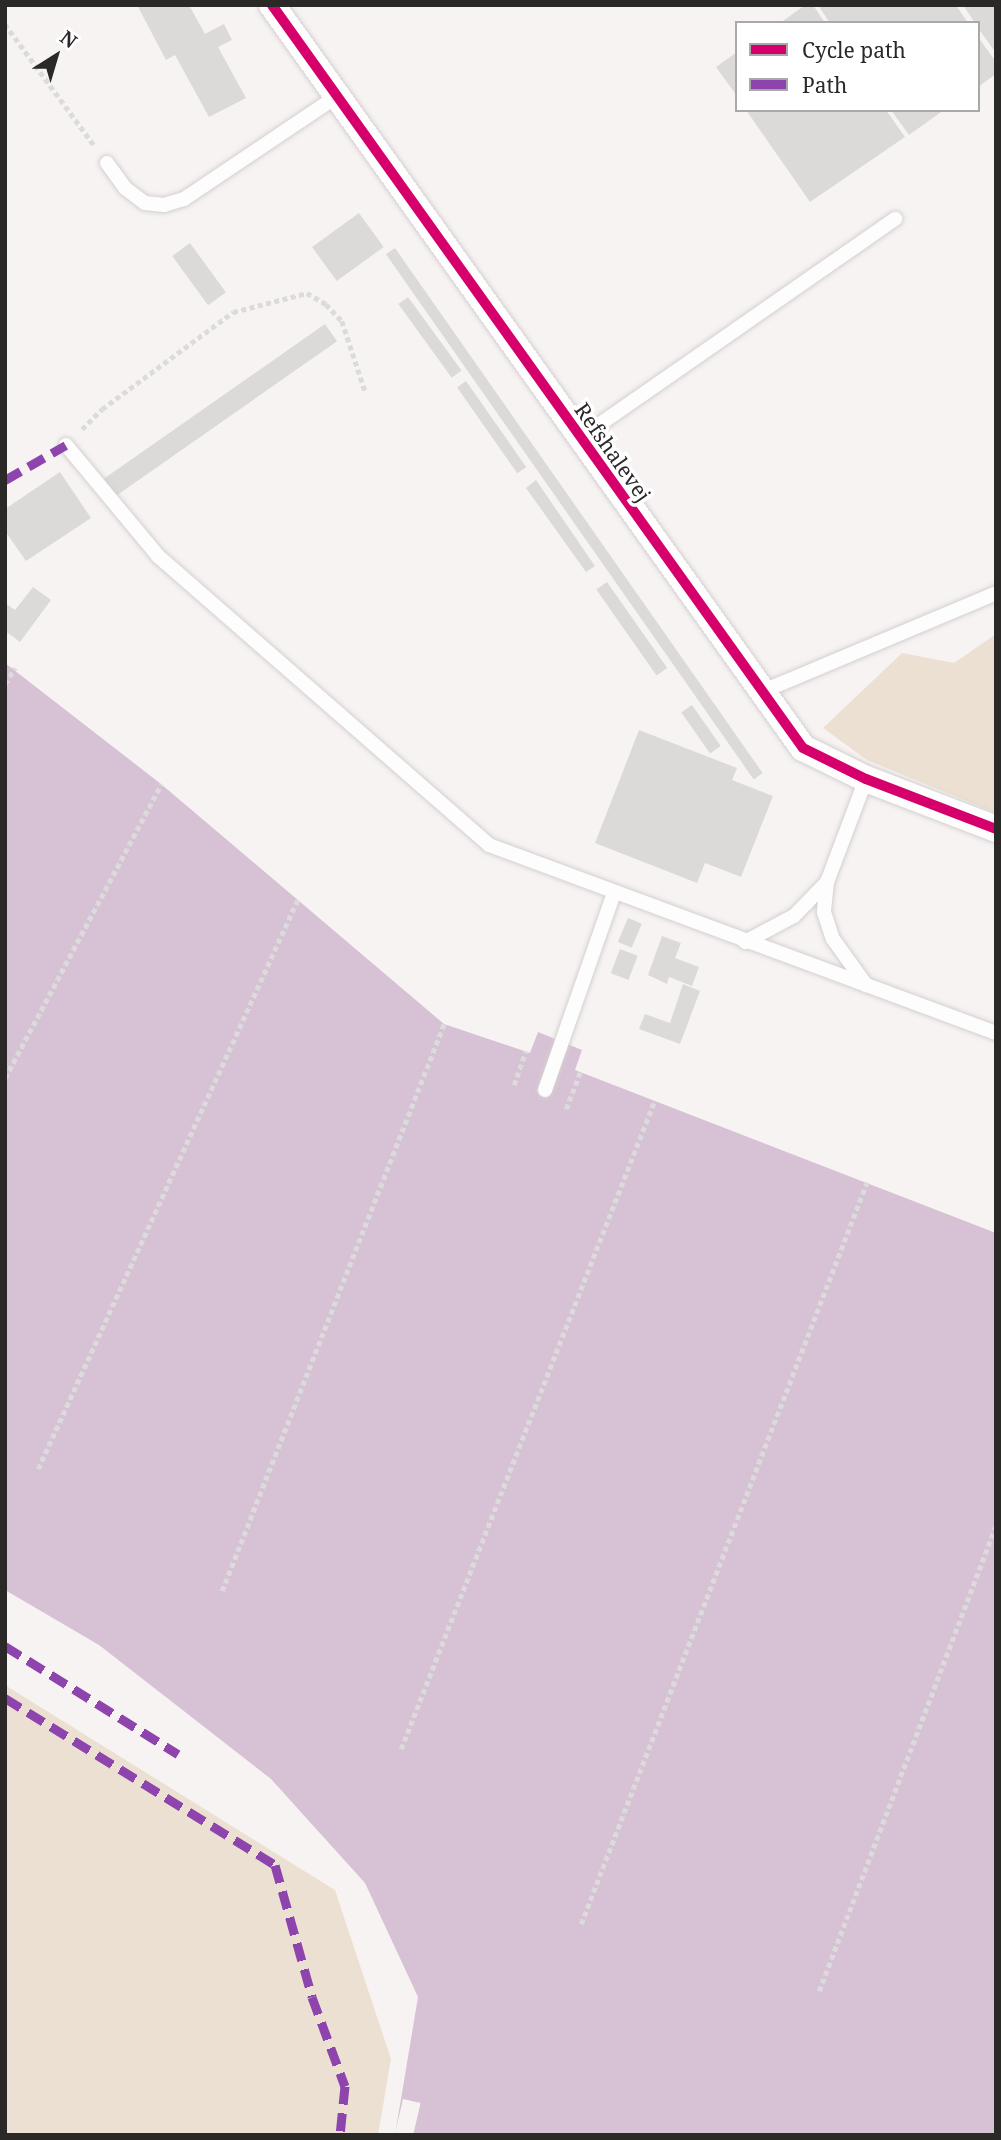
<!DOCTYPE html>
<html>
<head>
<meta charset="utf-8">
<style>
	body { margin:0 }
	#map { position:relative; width:1001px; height:2140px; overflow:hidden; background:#f8f3f3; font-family:"Noto Serif",serif }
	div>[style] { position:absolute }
	.green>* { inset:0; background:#ece0d3 }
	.water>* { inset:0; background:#d7c1d4 }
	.pier>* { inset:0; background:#f8f3f3; transform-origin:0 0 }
	.building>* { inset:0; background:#dcdad9; transform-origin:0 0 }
	.path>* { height:4.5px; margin-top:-2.25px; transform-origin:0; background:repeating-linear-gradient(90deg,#dcdbdb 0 5px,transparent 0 8.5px) }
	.roads { filter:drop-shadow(0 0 2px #d4d0d0) drop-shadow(0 0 2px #d4d0d0) }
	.service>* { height:14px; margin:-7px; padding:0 7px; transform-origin:7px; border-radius:7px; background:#fefdfd }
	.minor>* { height:26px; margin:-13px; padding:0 13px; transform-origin:13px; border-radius:13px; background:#fefdfd }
	.quiet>* { height:9px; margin-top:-4.5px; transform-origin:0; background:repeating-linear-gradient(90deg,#8e44ad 0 18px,transparent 0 27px) }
	.cycleway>* { height:10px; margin:-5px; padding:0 5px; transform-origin:5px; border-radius:5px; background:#d6006c }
	span { translate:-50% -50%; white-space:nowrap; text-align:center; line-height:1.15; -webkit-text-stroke:7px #fff; paint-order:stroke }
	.street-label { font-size:21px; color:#2b2828 }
	.frame { position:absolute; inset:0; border:7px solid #2b2828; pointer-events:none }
	.legend { position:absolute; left:735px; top:21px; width:245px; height:91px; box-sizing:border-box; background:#fff; border:2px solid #aaa9a9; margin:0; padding:9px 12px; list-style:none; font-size:21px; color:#2b2828 }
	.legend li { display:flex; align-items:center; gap:14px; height:35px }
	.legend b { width:35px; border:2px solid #aaa9a9 }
	.north { position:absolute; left:21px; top:21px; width:70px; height:70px; -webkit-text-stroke:5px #fff; paint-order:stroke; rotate:37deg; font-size:19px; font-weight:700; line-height:28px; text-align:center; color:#2b2828 }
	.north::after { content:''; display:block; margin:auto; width:24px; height:32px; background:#2b2828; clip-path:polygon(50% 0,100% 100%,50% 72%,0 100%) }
</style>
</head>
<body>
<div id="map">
	<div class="green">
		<i style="clip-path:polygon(996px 634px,996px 813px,867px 760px,823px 728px,902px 653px,954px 663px)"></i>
		<i style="clip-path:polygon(5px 1685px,335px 1890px,391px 2059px,378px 2135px,5px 2135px)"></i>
	</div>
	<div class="water">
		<i style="clip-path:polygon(5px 663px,161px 784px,444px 1024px,530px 1053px,538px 1032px,582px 1050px,575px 1070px,996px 1233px,996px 2135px,395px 2135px,418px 1997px,365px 1883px,271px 1779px,99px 1645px,5px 1590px)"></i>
	</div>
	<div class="pier">
		<i style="left:403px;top:2099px;width:18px;height:37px;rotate:13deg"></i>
	</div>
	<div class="building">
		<i style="clip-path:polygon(137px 5px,189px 5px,205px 34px,224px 24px,232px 40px,218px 47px,246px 98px,209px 117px,175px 55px,166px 60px)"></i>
		<i style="clip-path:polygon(805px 5px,813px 5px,825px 23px,780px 23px)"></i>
		<i style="clip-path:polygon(818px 5px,956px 5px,968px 23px,830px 23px)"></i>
		<i style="clip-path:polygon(963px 5px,996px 5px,996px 53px,978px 28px,978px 23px,975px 23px)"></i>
		<i style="clip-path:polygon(978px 37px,996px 62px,996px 74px,978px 87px)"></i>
		<i style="clip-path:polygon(737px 52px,737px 96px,716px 67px)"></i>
		<i style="clip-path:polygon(746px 110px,886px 110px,905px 137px,810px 202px)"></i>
		<i style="clip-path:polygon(891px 110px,944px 110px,909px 135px)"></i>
		<i style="left:359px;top:213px;width:42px;height:58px;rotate:54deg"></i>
		<i style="left:190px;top:243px;width:61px;height:22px;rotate:54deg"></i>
		<i style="left:395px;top:248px;width:641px;height:11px;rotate:55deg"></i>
		<i style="left:408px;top:297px;width:91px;height:12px;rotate:54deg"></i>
		<i style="left:325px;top:324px;width:21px;height:270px;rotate:55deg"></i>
		<i style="left:466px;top:381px;width:105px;height:11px;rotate:55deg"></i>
		<i style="clip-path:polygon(60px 472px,91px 518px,26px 561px,5px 531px,5px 509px)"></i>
		<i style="clip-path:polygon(536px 480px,595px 566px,586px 572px,526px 488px)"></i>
		<i style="left:607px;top:582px;width:105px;height:13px;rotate:55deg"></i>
		<i style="clip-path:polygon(33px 587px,51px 600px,20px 642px,5px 631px,5px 603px,15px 610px)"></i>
		<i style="left:692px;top:705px;width:50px;height:13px;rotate:55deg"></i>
		<i style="clip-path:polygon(639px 730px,737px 768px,732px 780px,773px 796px,741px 877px,705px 863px,697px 883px,595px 843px)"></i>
		<i style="left:628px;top:918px;width:15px;height:26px;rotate:23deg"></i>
		<i style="clip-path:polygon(662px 936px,681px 943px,675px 958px,699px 967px,692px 986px,669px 977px,667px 984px,648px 975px)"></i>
		<i style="left:620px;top:949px;width:19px;height:26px;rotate:21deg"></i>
		<i style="clip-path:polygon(683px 984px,700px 991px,680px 1044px,639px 1029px,645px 1014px,670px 1023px)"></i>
	</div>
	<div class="path">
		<i style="left:5px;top:24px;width:150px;rotate:53.7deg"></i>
		<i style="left:82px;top:429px;width:28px;rotate:-45deg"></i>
		<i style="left:102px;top:409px;width:163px;rotate:-36.5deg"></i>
		<i style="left:233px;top:312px;width:76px;rotate:-14.4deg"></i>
		<i style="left:307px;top:293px;width:22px;rotate:30deg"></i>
		<i style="left:326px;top:304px;width:23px;rotate:47deg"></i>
		<i style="left:342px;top:321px;width:74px;rotate:71.8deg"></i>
		<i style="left:5px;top:684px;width:19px;rotate:-58deg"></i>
		<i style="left:5px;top:1078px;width:333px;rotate:-62deg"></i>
		<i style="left:514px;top:1085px;width:36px;rotate:-71deg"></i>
		<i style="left:566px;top:1109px;width:40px;rotate:-69deg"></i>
		<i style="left:38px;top:1469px;width:626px;rotate:-65.48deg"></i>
		<i style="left:222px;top:1591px;width:609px;rotate:-68.62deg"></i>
		<i style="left:401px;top:1749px;width:695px;rotate:-68.64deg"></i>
		<i style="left:581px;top:1924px;width:795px;rotate:-68.92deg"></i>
		<i style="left:819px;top:1991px;width:499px;rotate:-69.2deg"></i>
	</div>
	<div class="roads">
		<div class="service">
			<i style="left:107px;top:163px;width:31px;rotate:54deg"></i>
			<i style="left:125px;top:188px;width:25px;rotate:37deg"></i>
			<i style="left:145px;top:203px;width:19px;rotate:6deg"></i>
			<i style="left:164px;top:205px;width:21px;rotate:-17deg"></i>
			<i style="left:184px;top:199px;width:184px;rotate:-33.9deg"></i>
			<i style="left:580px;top:438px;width:384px;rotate:-34.8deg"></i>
			<i style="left:66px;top:445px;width:144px;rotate:50.3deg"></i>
			<i style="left:158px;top:556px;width:439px;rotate:41.1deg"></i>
			<i style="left:489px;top:845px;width:541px;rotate:20.35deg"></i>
			<i style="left:761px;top:692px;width:255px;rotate:-22.8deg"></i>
			<i style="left:866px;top:779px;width:110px;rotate:110.7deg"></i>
			<i style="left:827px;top:882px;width:30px;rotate:96deg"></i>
			<i style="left:824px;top:912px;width:28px;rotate:72deg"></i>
			<i style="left:833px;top:939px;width:57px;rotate:54.3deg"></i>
			<i style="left:745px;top:942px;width:55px;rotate:-28deg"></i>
			<i style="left:794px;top:916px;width:47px;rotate:-45.9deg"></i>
			<i style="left:545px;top:1090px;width:209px;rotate:-70.7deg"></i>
		</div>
		<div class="minor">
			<i style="left:272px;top:5px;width:913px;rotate:54.45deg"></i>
			<i style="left:803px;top:748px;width:70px;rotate:26.2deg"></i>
			<i style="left:866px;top:779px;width:139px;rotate:21deg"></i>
		</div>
	</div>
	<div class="quiet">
		<i style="left:5px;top:480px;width:70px;rotate:-29.8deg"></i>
		<i style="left:5px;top:1646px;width:204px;rotate:32deg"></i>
		<i style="left:5px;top:1698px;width:317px;rotate:31.7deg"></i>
		<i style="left:275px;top:1865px;width:137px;rotate:74.3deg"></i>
		<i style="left:312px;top:1997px;width:95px;rotate:69.7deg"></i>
		<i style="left:345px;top:2086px;width:49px;rotate:95.8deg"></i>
	</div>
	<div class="cycleway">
		<i style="left:272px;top:5px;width:913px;rotate:54.45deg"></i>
		<i style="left:803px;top:748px;width:70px;rotate:26.2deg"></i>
		<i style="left:866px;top:779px;width:139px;rotate:21deg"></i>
	</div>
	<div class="street-label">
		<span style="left:613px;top:452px;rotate:55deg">Refshalevej</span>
	</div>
	<div class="frame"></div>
	<ul class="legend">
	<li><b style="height:9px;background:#d6006c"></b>Cycle path</li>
	<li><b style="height:9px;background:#8e44ad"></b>Path</li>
	</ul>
	<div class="north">N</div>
</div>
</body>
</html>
